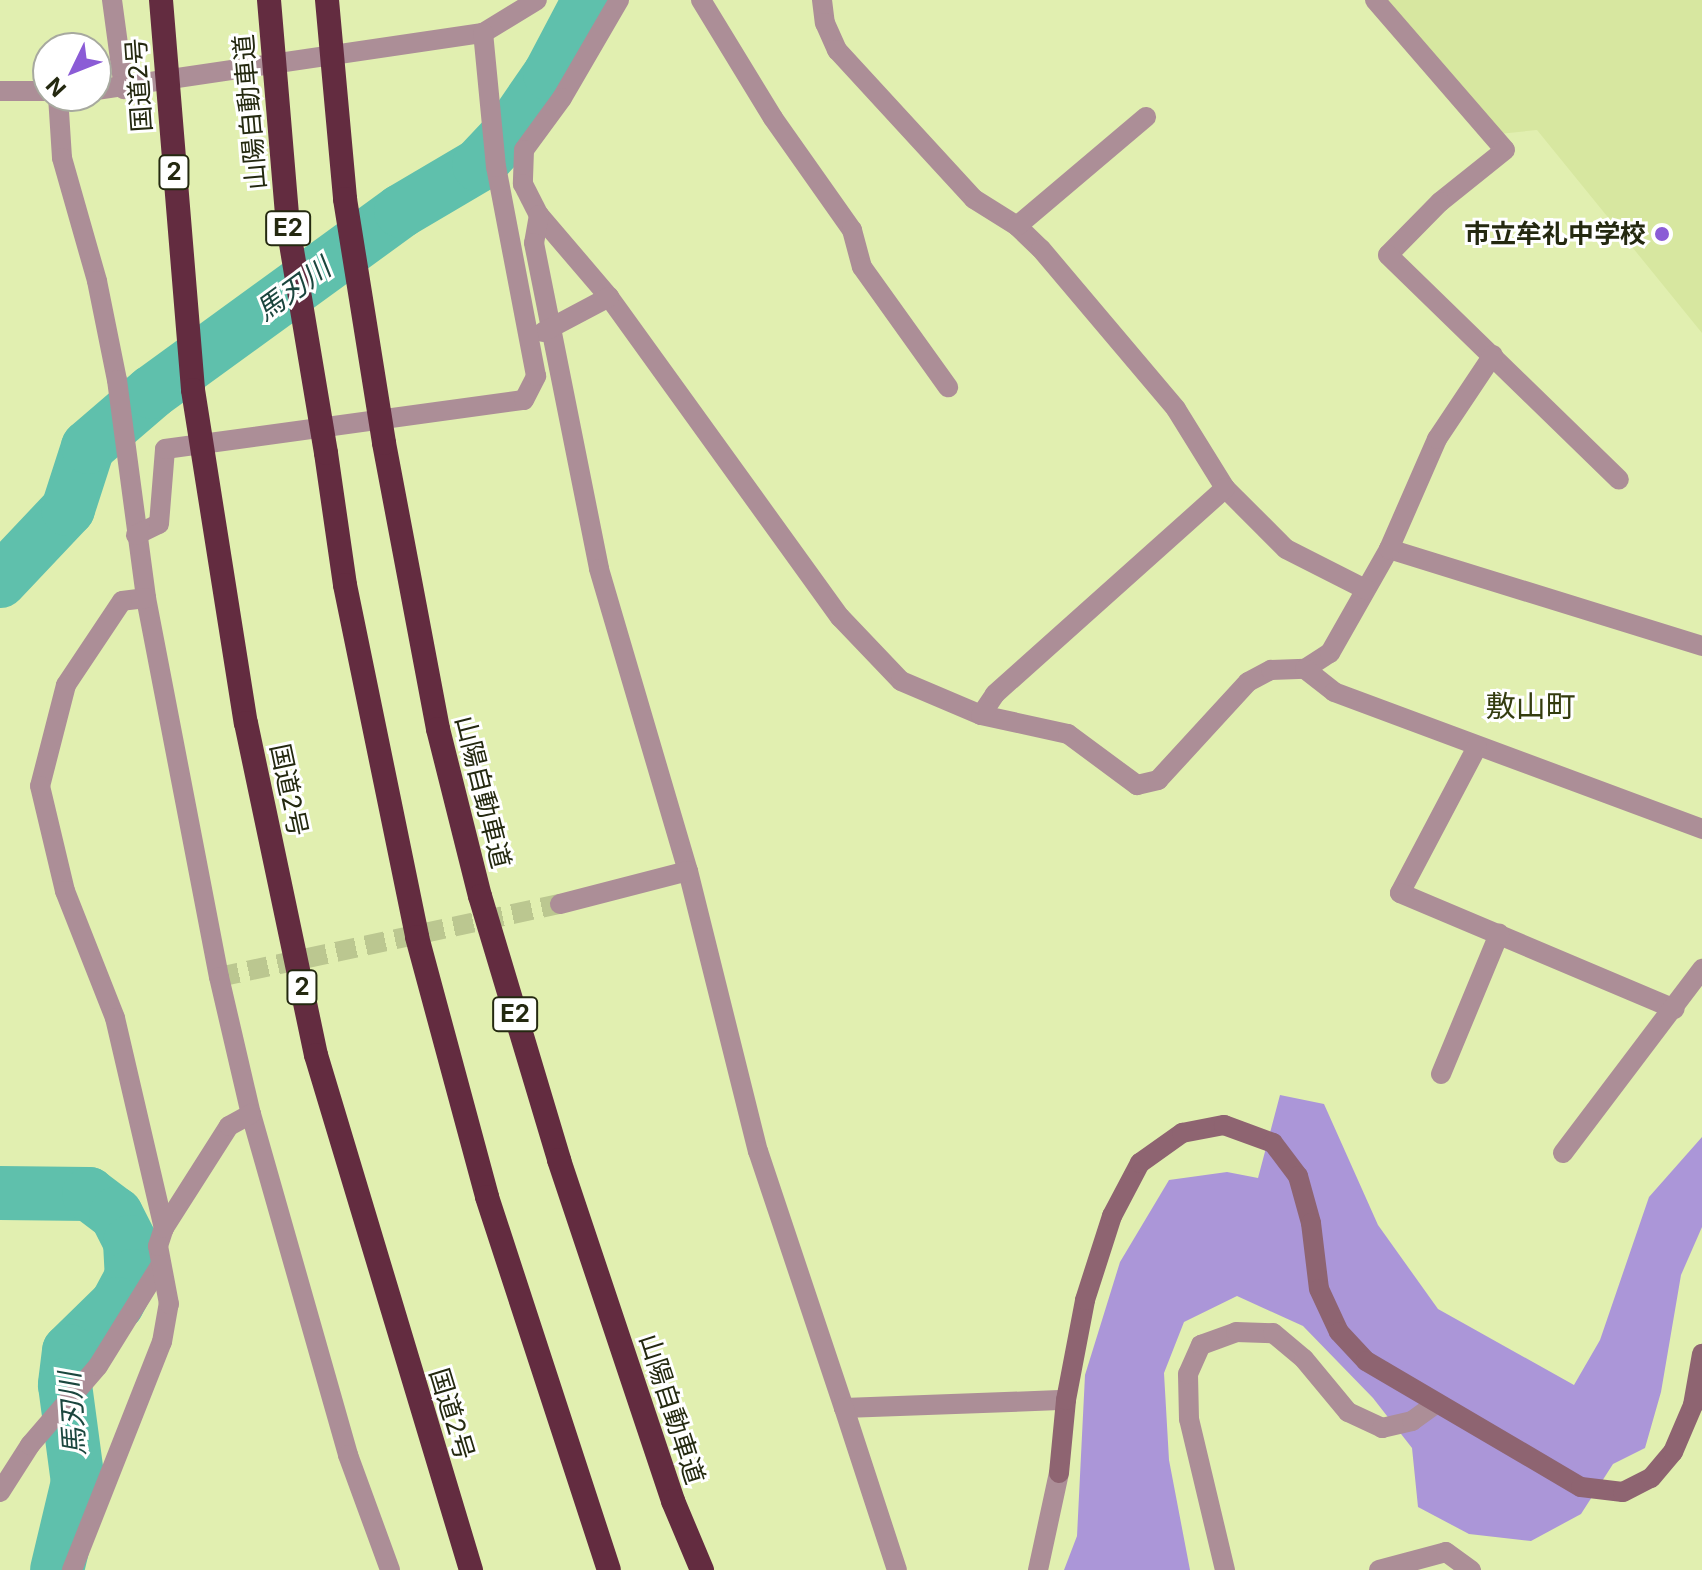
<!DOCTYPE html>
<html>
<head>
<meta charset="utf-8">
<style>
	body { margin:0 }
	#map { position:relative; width:1702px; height:1570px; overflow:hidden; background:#e1efb0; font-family:Inter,"Noto Sans JP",sans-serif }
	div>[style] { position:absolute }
	.built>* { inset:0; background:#d7e7a0 }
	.forest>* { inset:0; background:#ab96d8 }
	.river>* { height:54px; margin:-27px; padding:0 27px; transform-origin:27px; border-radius:27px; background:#5fc0ac }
	.street-tunnel>* { height:20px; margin-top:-10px; transform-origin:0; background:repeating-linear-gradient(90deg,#bbc790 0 20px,transparent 0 30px) }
	.street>* { height:20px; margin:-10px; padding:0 10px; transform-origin:10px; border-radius:10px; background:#ac8e97 }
	.secondary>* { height:20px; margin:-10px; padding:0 10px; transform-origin:10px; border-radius:10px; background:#8e6471 }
	.highway>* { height:24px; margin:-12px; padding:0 12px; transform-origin:12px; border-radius:12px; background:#632c40 }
	.highway-bridge>* { height:24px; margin:-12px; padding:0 12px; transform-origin:12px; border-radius:12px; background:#632c40 }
	.dots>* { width:22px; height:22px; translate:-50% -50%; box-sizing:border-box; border:4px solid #fff; border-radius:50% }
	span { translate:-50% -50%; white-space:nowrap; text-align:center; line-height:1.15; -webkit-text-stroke:6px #fff; paint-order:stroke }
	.shield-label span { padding:2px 6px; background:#fff; border:2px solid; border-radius:6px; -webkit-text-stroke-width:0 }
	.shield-label { font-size:24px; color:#242910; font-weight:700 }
	.street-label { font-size:26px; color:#242910 }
	.poi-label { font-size:26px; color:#242910; font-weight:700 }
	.right { translate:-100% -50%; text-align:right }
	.water-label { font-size:28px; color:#1b463e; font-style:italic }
	.quarter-label { font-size:30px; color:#343c0f }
	.north { position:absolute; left:32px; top:32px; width:80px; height:80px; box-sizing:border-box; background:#fff; border:2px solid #a7a99f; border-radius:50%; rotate:227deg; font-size:22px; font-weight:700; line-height:32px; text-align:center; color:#242910 }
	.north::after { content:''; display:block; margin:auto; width:28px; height:36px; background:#8b5cd6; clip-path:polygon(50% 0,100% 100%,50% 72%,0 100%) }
</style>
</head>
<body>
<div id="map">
	<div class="built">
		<i style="clip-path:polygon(1387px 0,1702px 0,1702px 333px,1537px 130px,1499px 134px)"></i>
	</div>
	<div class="forest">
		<i style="clip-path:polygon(1280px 1095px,1324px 1104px,1378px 1225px,1438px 1309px,1574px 1385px,1600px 1340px,1649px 1197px,1702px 1137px,1702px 1227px,1681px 1275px,1661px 1392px,1645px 1448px,1613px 1464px,1581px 1514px,1531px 1541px,1469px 1534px,1418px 1507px,1412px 1448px,1373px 1398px,1303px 1326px,1237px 1296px,1184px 1322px,1164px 1373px,1169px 1460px,1190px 1570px,1064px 1570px,1077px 1536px,1085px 1375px,1120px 1262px,1169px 1180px,1227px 1172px,1258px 1178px)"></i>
	</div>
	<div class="river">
		<i style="left:0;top:581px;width:99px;rotate:-46.6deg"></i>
		<i style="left:68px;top:509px;width:65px;rotate:-72.1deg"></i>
		<i style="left:88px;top:447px;width:84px;rotate:-40.7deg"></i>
		<i style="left:152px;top:392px;width:308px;rotate:-36deg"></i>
		<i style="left:401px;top:211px;width:91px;rotate:-30.5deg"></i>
		<i style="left:479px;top:165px;width:45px;rotate:-46.8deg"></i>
		<i style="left:510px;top:132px;width:70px;rotate:-55.4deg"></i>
		<i style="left:550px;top:74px;width:84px;rotate:-62.2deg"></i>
		<i style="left:0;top:1193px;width:89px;rotate:0.6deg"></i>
		<i style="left:89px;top:1194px;width:34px;rotate:37deg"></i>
		<i style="left:116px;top:1214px;width:31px;rotate:63deg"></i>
		<i style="left:130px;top:1242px;width:34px;rotate:87deg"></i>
		<i style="left:132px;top:1276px;width:32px;rotate:118deg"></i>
		<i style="left:117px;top:1304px;width:67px;rotate:135.6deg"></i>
		<i style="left:69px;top:1351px;width:34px;rotate:97deg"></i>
		<i style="left:65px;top:1385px;width:98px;rotate:82.4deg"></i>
		<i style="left:78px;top:1482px;width:90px;rotate:103.4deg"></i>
	</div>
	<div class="street-tunnel">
		<i style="left:219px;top:977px;width:349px;rotate:-12.1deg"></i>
	</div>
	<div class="street">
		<i style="left:112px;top:0;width:90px;rotate:82.3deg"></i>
		<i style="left:619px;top:0;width:113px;rotate:120.2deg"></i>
		<i style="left:562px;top:98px;width:64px;rotate:126.2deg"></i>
		<i style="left:524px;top:150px;width:34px;rotate:92deg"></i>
		<i style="left:523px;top:184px;width:35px;rotate:63deg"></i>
		<i style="left:539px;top:215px;width:108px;rotate:49.5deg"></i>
		<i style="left:609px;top:297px;width:395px;rotate:54.2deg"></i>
		<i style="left:840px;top:617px;width:88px;rotate:46.4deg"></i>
		<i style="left:901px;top:681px;width:87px;rotate:23deg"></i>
		<i style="left:981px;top:715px;width:89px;rotate:12.3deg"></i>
		<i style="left:1068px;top:734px;width:86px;rotate:36.5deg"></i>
		<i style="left:1137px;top:785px;width:22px;rotate:-13deg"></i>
		<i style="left:1158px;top:780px;width:133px;rotate:-47.4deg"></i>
		<i style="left:1248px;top:682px;width:26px;rotate:-28deg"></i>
		<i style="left:1271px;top:670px;width:34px;rotate:-2deg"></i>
		<i style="left:1305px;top:669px;width:30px;rotate:-33deg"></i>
		<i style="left:1330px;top:653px;width:120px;rotate:-60.4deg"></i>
		<i style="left:1389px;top:549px;width:328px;rotate:17.2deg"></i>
		<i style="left:701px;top:0;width:138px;rotate:58.6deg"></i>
		<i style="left:773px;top:118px;width:137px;rotate:54.8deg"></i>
		<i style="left:852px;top:230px;width:38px;rotate:75deg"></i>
		<i style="left:862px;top:267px;width:148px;rotate:54.4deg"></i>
		<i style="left:822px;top:0;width:23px;rotate:83deg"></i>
		<i style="left:825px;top:23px;width:30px;rotate:66deg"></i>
		<i style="left:837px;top:50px;width:202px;rotate:47.4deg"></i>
		<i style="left:974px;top:199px;width:51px;rotate:32.1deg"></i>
		<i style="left:1017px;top:226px;width:33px;rotate:44deg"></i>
		<i style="left:1041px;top:249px;width:209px;rotate:49.8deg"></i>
		<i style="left:1176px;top:409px;width:93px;rotate:58.2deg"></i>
		<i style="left:1225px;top:488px;width:86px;rotate:45deg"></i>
		<i style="left:1286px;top:549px;width:89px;rotate:26.9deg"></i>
		<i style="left:1375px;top:0;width:198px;rotate:49.1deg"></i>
		<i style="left:1505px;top:150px;width:83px;rotate:141.3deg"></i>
		<i style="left:1440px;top:202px;width:74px;rotate:134.5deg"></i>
		<i style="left:1388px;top:255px;width:322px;rotate:44.2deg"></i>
		<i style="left:96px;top:90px;width:391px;rotate:-8.4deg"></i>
		<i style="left:483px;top:33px;width:63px;rotate:-31.4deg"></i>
		<i style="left:0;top:91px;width:48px"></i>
		<i style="left:58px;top:96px;width:62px;rotate:86.3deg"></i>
		<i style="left:62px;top:158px;width:128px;rotate:74.1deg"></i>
		<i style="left:97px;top:281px;width:101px;rotate:78.6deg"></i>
		<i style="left:117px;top:380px;width:220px;rotate:82.4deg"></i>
		<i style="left:146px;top:598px;width:386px;rotate:79.1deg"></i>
		<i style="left:219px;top:977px;width:141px;rotate:76.9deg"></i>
		<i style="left:251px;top:1114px;width:355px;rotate:74.1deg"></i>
		<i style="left:348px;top:1455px;width:122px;rotate:69.9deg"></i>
		<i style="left:539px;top:215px;width:28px;rotate:100deg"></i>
		<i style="left:534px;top:243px;width:332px;rotate:78.7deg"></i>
		<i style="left:599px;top:569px;width:315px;rotate:73.6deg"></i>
		<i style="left:688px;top:871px;width:289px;rotate:76deg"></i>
		<i style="left:758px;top:1151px;width:271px;rotate:71.5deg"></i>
		<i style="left:844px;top:1408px;width:222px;rotate:-2.1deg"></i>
		<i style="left:1017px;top:226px;width:169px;rotate:-40.2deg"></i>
		<i style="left:543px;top:332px;width:75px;rotate:-27.9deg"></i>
		<i style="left:136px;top:535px;width:25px;rotate:-26deg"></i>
		<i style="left:159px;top:524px;width:75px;rotate:-85.4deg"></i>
		<i style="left:165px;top:449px;width:362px;rotate:-7.8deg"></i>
		<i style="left:524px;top:400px;width:27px;rotate:-63deg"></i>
		<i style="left:536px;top:376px;width:213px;rotate:-100.8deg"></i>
		<i style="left:496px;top:167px;width:135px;rotate:-95.5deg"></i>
		<i style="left:1389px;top:549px;width:120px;rotate:-66.4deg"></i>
		<i style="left:1437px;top:439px;width:101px;rotate:-56.3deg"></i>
		<i style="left:146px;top:598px;width:24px;rotate:173deg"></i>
		<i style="left:122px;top:601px;width:101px;rotate:123.7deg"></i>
		<i style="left:66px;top:685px;width:104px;rotate:104.4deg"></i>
		<i style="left:40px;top:786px;width:108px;rotate:76.6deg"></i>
		<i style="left:65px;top:891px;width:136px;rotate:68.5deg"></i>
		<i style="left:115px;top:1018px;width:216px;rotate:76.9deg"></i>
		<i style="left:1305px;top:669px;width:37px;rotate:38deg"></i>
		<i style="left:1334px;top:692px;width:393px;rotate:20.4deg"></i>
		<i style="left:981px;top:715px;width:25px;rotate:-56deg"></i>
		<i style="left:995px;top:694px;width:309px;rotate:-41.8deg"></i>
		<i style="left:1477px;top:747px;width:165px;rotate:117.8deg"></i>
		<i style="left:1400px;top:893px;width:298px;rotate:22.9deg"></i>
		<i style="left:560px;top:904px;width:132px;rotate:-14.5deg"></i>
		<i style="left:1441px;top:1074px;width:152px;rotate:-67.5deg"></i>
		<i style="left:1563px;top:1153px;width:231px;rotate:-52.9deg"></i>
		<i style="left:844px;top:1408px;width:170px;rotate:71.9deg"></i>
		<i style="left:0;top:1492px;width:56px;rotate:-57.4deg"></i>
		<i style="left:30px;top:1445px;width:104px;rotate:-49.3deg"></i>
		<i style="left:98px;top:1366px;width:118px;rotate:-58.2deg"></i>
		<i style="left:72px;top:1570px;width:245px;rotate:-68.5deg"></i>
		<i style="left:162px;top:1342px;width:39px;rotate:-80deg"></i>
		<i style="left:169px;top:1304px;width:59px;rotate:-100.7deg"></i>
		<i style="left:158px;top:1246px;width:19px;rotate:-72deg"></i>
		<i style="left:164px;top:1228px;width:121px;rotate:-57.5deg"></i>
		<i style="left:229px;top:1126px;width:25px;rotate:-29deg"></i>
		<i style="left:1038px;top:1570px;width:99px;rotate:-77.8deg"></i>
		<i style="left:1225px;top:1570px;width:155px;rotate:-103.4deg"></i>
		<i style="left:1189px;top:1419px;width:45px;rotate:-91.3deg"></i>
		<i style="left:1188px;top:1374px;width:32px;rotate:-66deg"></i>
		<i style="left:1201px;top:1345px;width:37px;rotate:-20deg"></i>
		<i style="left:1236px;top:1332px;width:37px;rotate:2deg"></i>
		<i style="left:1273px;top:1333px;width:40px;rotate:40deg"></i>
		<i style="left:1304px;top:1359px;width:69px;rotate:50.3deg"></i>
		<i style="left:1348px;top:1412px;width:38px;rotate:25deg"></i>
		<i style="left:1382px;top:1428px;width:31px;rotate:-13deg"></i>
		<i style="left:1412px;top:1421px;width:27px;rotate:-36deg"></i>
		<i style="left:1379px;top:1570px;width:69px;rotate:-15deg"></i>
		<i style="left:1446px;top:1552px;width:31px;rotate:36deg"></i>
	</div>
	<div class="secondary">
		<i style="left:1059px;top:1473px;width:73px;rotate:-84.5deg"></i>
		<i style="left:1066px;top:1400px;width:102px;rotate:-79.2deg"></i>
		<i style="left:1085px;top:1300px;width:88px;rotate:-72.2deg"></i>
		<i style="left:1112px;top:1216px;width:60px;rotate:-62.2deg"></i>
		<i style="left:1140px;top:1163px;width:52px;rotate:-35.5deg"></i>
		<i style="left:1182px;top:1133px;width:43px;rotate:-10.8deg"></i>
		<i style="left:1224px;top:1125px;width:52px;rotate:20.2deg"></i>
		<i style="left:1273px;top:1143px;width:41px;rotate:52.9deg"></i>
		<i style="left:1298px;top:1176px;width:49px;rotate:74.5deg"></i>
		<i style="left:1311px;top:1223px;width:66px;rotate:83.1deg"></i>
		<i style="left:1319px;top:1289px;width:47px;rotate:65.1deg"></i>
		<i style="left:1339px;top:1332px;width:40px;rotate:47deg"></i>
		<i style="left:1366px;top:1361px;width:249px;rotate:30.4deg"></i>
		<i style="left:1581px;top:1487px;width:42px;rotate:6.8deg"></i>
		<i style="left:1623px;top:1492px;width:31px;rotate:-27deg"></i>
		<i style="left:1651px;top:1478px;width:34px;rotate:-50deg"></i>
		<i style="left:1673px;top:1452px;width:51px;rotate:-66.9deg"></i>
		<i style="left:1693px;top:1405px;width:52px;rotate:-80deg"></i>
	</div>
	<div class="highway">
		<i style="left:161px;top:0;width:391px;rotate:85.3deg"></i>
		<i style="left:193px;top:390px;width:337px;rotate:81deg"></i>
		<i style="left:246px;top:723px;width:339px;rotate:78.1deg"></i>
		<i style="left:316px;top:1055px;width:538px;rotate:73.25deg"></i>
		<i style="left:384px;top:443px;width:291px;rotate:79.3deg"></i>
		<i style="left:438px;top:729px;width:172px;rotate:75.9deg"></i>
		<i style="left:480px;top:896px;width:276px;rotate:73.3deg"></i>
		<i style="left:559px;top:1160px;width:360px;rotate:71.5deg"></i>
		<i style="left:673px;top:1501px;width:75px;rotate:67.2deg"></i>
		<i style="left:326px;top:453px;width:133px;rotate:81.8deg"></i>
		<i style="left:345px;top:585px;width:359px;rotate:78.4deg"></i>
		<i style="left:417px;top:937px;width:269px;rotate:74.9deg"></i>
		<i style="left:487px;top:1197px;width:392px;rotate:71.9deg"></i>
	</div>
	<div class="highway-bridge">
		<i style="left:269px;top:0;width:227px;rotate:85.2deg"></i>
		<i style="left:288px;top:226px;width:230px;rotate:80.5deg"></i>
		<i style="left:327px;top:0;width:200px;rotate:84.8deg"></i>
		<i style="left:345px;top:199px;width:247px;rotate:80.9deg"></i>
	</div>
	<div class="dots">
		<i style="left:1662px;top:234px;background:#8b5cd6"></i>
	</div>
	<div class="shield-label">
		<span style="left:174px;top:172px">2</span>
		<span style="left:288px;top:228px">E2</span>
		<span style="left:302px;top:987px">2</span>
		<span style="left:515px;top:1014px">E2</span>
	</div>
	<div class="street-label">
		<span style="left:139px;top:85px;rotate:-94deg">国道2号</span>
		<span style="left:250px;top:112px;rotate:-95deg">山陽自動車道</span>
		<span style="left:289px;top:790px;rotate:78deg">国道2号</span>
		<span style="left:483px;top:792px;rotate:76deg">山陽自動車道</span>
		<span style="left:672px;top:1409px;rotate:72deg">山陽自動車道</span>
		<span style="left:452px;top:1414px;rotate:73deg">国道2号</span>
	</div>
	<div class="poi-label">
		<span class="right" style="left:1646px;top:234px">市立牟礼中学校</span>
	</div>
	<div class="water-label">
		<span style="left:293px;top:289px;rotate:-36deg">馬刃川</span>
		<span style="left:72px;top:1414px;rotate:-94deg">馬刃川</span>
	</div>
	<div class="quarter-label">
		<span style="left:1531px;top:706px">敷山町</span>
	</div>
	<div class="north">N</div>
</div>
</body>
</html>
